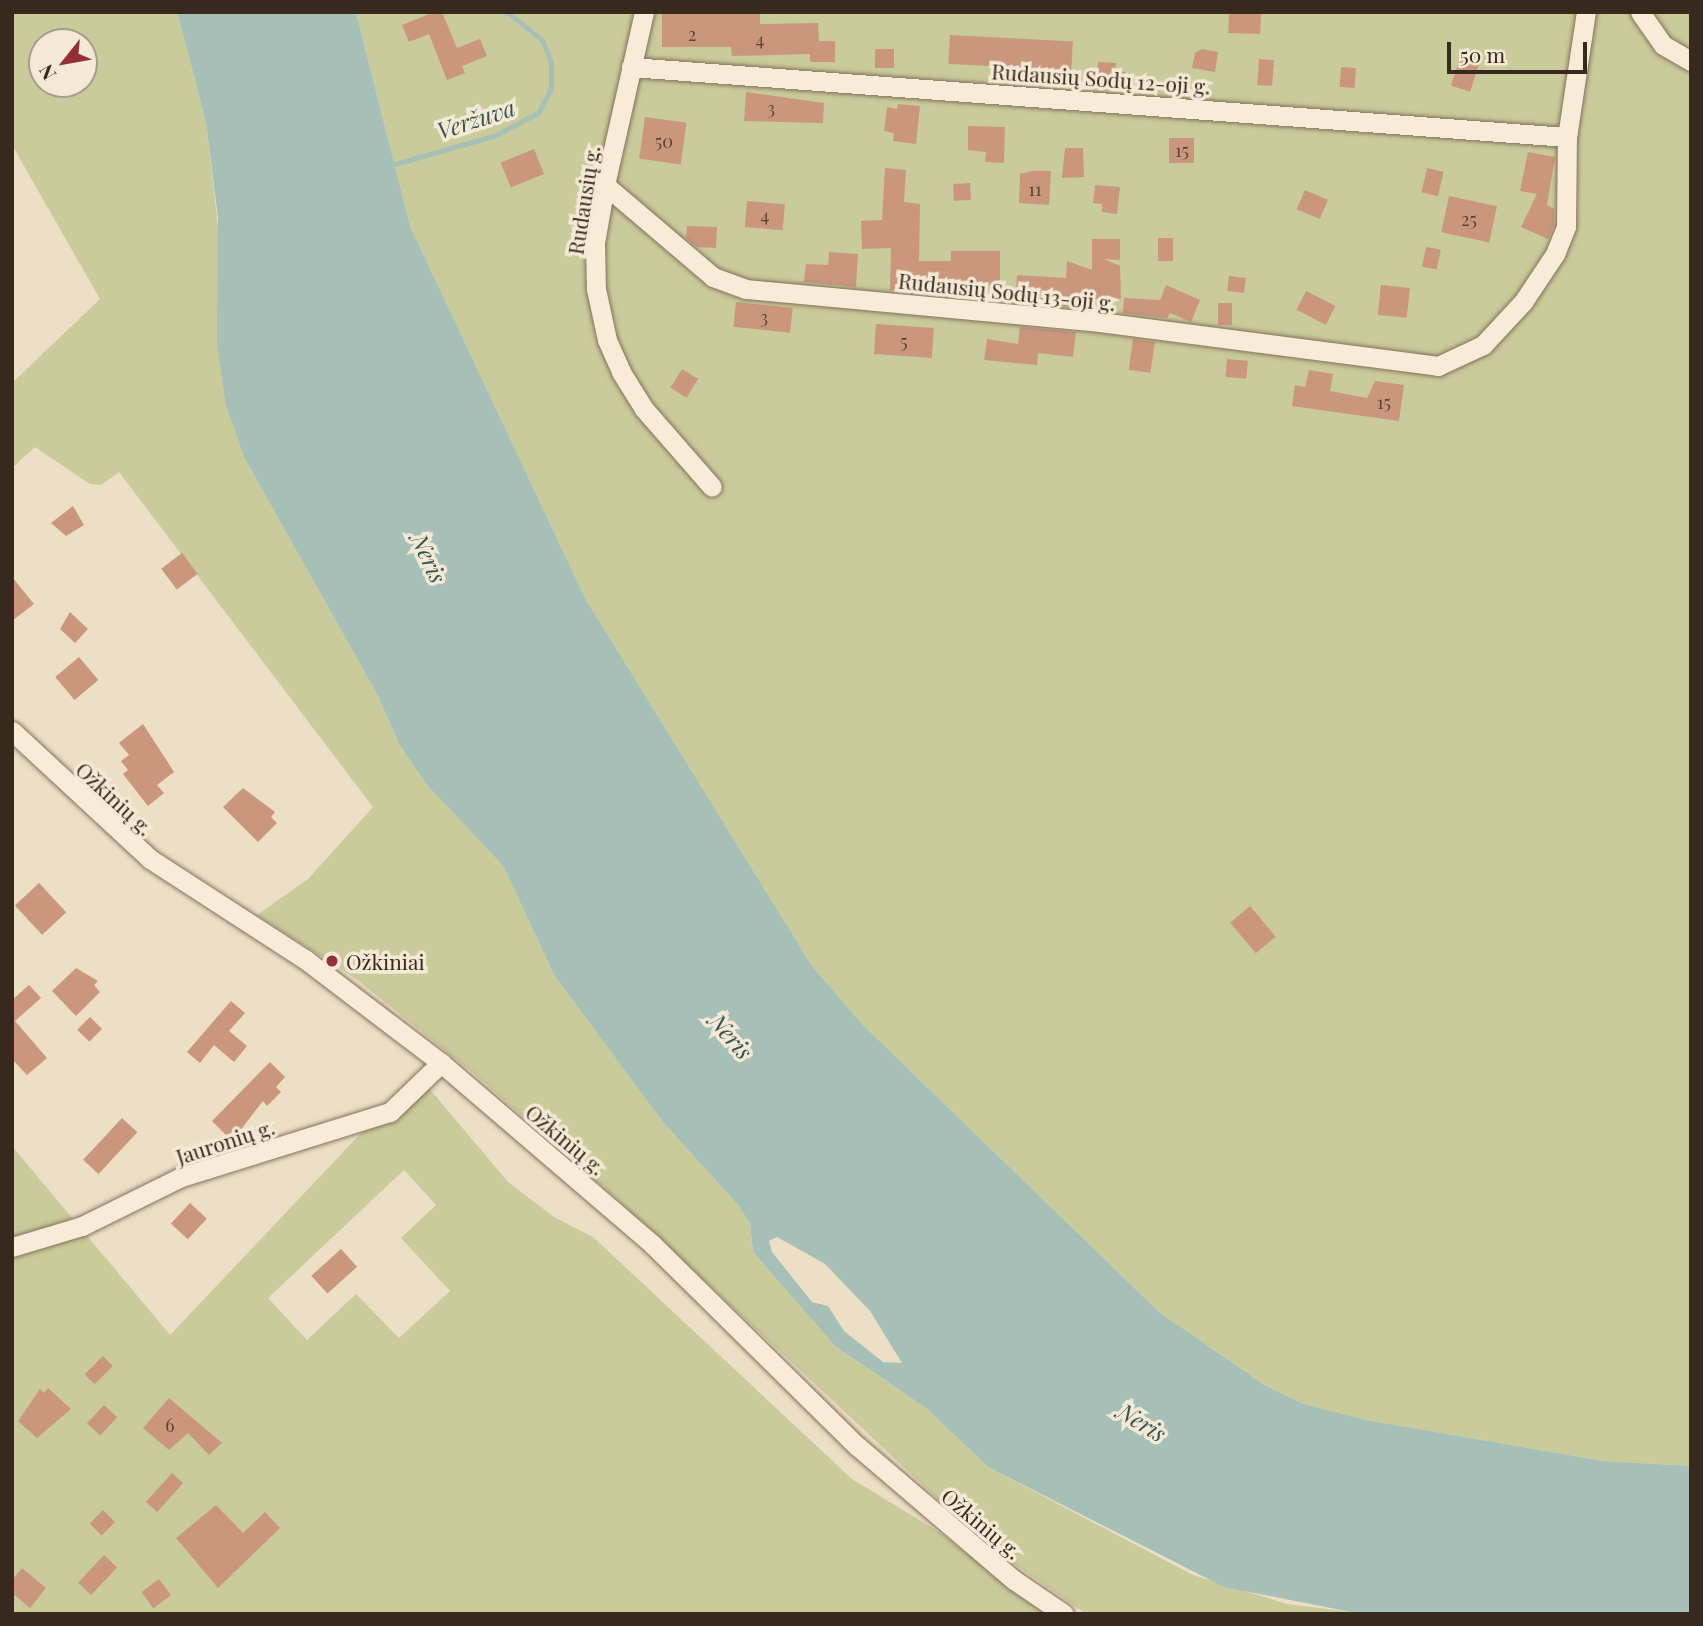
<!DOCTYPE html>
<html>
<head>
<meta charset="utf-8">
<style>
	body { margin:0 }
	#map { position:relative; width:1703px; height:1626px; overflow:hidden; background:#eddec6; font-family:"Playfair Display",serif }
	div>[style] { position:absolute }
	.green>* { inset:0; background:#c9cb9a }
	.water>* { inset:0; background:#a7c0b7 }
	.stream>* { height:5px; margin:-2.5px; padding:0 2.5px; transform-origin:2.5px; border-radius:2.5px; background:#a7c0b7 }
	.building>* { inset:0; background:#ca977d; transform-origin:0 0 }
	.roads { filter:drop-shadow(0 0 2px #87705c) drop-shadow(0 0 2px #87705c) }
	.street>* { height:19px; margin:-9.5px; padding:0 9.5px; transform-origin:9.5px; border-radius:9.5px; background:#f8ecd9 }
	.dots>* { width:19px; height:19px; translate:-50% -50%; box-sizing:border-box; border:4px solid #f4e9d5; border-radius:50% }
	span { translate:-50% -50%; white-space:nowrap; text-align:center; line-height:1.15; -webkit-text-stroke:7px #f4e9d5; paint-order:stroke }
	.number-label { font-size:18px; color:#5c4436 }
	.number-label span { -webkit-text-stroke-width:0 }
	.street-label { font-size:21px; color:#38291f }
	.poi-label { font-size:21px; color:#38291f }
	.left { translate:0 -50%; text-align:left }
	.water-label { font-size:23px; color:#2f5752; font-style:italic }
	.frame { position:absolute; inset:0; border:14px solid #38291f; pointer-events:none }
	.north { position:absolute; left:28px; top:28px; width:70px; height:70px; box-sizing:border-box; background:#f4e9d5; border:2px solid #a99c8c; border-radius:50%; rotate:239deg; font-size:19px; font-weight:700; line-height:28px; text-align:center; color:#38291f }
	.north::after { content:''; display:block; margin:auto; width:24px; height:32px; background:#942e37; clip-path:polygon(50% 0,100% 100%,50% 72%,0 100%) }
	.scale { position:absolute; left:1447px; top:42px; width:140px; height:32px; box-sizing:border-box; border:4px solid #38291f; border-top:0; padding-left:9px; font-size:21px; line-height:24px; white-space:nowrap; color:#38291f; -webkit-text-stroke:5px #f4e9d5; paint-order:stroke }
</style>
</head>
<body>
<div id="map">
	<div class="green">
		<i style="clip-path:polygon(evenodd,12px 12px,177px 12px,206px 122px,245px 459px,378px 696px,399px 744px,426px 784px,504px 867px,554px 975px,662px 1121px,738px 1205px,750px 1223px,753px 1252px,835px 1346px,926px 1408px,988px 1467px,1193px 1575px,1287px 1604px,1351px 1612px,1430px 1614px,1086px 1614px,986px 1544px,618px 1200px,472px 1072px,355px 978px,257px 915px,308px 879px,373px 807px,119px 472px,101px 485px,90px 484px,35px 447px,12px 468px,12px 383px,100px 299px,12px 145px,12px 12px,42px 42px,84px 42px,84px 84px,42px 84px,42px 42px)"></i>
		<i style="clip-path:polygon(356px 12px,1691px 12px,1691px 1466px,1604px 1461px,1366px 1420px,1304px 1404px,1266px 1386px,1159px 1312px,864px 1026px,812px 966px,585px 598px,410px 226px)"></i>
		<i style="clip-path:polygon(evenodd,417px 1074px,508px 1182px,554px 1217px,593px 1237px,852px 1479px,939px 1532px,1046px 1614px,12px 1614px,12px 1146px,170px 1335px,417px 1074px,404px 1170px,436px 1205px,401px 1238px,450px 1291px,399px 1338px,356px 1294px,307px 1340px,268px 1298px,404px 1170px)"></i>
	</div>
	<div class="water">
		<i style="clip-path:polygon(evenodd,177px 12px,356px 12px,410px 226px,585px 598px,812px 966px,864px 1026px,1159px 1312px,1266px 1386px,1304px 1404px,1366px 1420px,1604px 1461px,1691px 1466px,1691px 1614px,1351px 1612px,1224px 1587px,988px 1467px,926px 1408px,835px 1346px,753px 1252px,750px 1223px,738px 1205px,662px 1121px,554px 975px,504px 867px,426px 784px,399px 744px,378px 696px,245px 459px,226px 405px,217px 346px,218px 218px,206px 122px,177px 12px,777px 1237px,825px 1264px,870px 1311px,902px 1363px,883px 1362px,844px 1331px,828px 1306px,812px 1302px,772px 1252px,769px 1241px,777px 1237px)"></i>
	</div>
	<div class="stream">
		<i style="left:384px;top:167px;width:116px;rotate:-15.9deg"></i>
		<i style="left:496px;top:135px;width:49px;rotate:-28.1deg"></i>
		<i style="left:539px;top:112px;width:27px;rotate:-63deg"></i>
		<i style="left:551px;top:88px;width:25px;rotate:-90deg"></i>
		<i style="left:551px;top:63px;width:25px;rotate:-111deg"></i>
		<i style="left:542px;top:40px;width:45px;rotate:-141.3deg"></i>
	</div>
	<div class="building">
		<i style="clip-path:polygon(434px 12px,442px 12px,457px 48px,480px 39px,487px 56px,462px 66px,465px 73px,447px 80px,429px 34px,409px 42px,402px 25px)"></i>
		<i style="clip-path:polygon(662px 12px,760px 12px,760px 24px,818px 23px,819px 41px,835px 41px,835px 62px,810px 62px,810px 54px,732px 56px,731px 47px,662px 47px)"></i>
		<i style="left:1229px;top:12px;width:32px;height:21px;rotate:2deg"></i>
		<i style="left:950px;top:35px;width:123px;height:29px;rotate:3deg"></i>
		<i style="left:875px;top:49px;width:19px;height:19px"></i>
		<i style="clip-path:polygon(1202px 49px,1218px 52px,1215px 72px,1192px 68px,1195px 53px)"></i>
		<i style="left:1460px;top:58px;width:20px;height:29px;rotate:18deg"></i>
		<i style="left:1259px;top:59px;width:15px;height:26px;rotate:4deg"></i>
		<i style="clip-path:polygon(1098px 62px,1116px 63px,1115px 71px,1126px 72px,1125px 91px,1096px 89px)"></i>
		<i style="left:1341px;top:67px;width:15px;height:20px;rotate:4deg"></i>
		<i style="clip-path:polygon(746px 92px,824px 103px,823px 123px,744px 121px)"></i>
		<i style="clip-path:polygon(898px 104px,920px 106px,916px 144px,893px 141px,894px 133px,884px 131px,887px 107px,897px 109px)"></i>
		<i style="left:645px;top:117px;width:42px;height:42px;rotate:8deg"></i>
		<i style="clip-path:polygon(968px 126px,1005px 127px,1004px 163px,985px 162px,986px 152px,968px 150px)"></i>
		<i style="left:1169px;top:138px;width:25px;height:25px"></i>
		<i style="clip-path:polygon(1065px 148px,1083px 148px,1084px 177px,1062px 178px)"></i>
		<i style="left:534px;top:149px;width:27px;height:36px;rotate:68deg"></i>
		<i style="clip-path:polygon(1528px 152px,1555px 157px,1547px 205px,1554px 209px,1554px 225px,1548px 239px,1521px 227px,1537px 194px,1520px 191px)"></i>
		<i style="clip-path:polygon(885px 168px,906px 170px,904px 202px,920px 204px,919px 261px,951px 261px,951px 251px,1000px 251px,1000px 285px,890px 290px,891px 248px,862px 249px,861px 221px,882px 220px)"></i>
		<i style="left:1427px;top:168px;width:17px;height:25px;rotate:13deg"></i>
		<i style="clip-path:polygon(1032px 171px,1051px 171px,1049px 205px,1019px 203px,1020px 174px)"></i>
		<i style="left:970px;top:183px;width:17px;height:17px;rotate:87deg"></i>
		<i style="clip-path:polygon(1095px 185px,1120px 187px,1117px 214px,1102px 212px,1102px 204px,1093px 203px)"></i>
		<i style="left:1305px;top:190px;width:25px;height:21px;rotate:23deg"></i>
		<i style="left:1449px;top:196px;width:49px;height:37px;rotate:12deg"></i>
		<i style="left:747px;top:201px;width:38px;height:26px;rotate:5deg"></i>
		<i style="clip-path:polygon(687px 226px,717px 227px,716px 248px,697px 247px,686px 238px)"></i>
		<i style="left:1158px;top:238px;width:15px;height:23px"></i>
		<i style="clip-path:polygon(1092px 239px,1120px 239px,1120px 260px,1104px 259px,1120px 266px,1121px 299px,1083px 299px,1083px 308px,1015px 302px,1017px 275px,1066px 278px,1067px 261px,1092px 270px)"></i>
		<i style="left:1426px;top:247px;width:15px;height:20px;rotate:11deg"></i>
		<i style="clip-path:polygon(829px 252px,858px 254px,856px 287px,804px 282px,806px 264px,828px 265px)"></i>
		<i style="left:1229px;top:276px;width:17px;height:15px;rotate:7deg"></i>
		<i style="clip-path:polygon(1166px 285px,1200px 300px,1191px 322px,1170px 313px,1167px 318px,1123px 313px,1124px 298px,1160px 300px)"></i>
		<i style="left:1381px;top:285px;width:29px;height:30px;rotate:6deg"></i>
		<i style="left:1306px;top:291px;width:33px;height:21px;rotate:27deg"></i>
		<i style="left:736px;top:302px;width:57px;height:25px;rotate:6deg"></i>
		<i style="left:1218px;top:303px;width:14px;height:22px"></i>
		<i style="left:876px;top:324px;width:58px;height:30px;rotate:4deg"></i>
		<i style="clip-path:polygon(1020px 327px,1076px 332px,1073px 357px,1038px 353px,1037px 365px,984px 360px,987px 339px,1018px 344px)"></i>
		<i style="left:1133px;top:339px;width:22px;height:31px;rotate:8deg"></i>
		<i style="left:1227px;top:359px;width:21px;height:18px;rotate:5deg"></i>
		<i style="left:682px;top:369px;width:19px;height:22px;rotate:32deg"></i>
		<i style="clip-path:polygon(1309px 370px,1333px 374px,1330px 391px,1367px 398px,1375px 381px,1404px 385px,1399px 421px,1292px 406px,1295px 385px,1305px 387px)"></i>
		<i style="clip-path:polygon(73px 506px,84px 525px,66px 536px,51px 523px)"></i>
		<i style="left:182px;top:553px;width:26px;height:26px;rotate:53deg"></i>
		<i style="clip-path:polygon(12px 577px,34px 604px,12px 621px)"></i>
		<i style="clip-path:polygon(70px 612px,88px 629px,75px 643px,60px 629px)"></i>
		<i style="left:79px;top:657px;width:30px;height:31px;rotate:50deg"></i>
		<i style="clip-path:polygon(143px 724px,174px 772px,157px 785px,164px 793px,148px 806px,123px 774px,128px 770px,121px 761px,129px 755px,119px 743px)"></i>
		<i style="clip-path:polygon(243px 788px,275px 812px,271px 817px,277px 823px,258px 842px,223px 807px)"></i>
		<i style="left:39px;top:883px;width:40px;height:33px;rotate:47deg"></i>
		<i style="left:1250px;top:906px;width:40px;height:26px;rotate:50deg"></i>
		<i style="clip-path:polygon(76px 968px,98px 981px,94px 985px,100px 992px,76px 1016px,52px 991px)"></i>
		<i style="clip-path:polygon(29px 985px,41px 998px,15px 1021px,47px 1058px,27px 1075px,12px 1059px,12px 1000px)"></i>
		<i style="clip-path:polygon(231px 1001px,245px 1013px,229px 1031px,247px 1046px,234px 1062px,214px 1045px,200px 1063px,187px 1052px)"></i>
		<i style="left:90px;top:1017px;width:17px;height:18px;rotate:45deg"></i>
		<i style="clip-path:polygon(270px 1062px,285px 1077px,276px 1087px,281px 1092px,267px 1106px,263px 1101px,232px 1141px,212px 1121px)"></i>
		<i style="left:122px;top:1118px;width:21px;height:57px;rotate:43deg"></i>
		<i style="left:190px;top:1203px;width:23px;height:28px;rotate:43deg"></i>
		<i style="left:341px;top:1249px;width:24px;height:40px;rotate:48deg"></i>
		<i style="left:103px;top:1356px;width:14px;height:26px;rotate:45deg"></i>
		<i style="clip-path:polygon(48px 1388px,71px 1409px,37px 1438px,18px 1421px,40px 1389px,44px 1393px)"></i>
		<i style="clip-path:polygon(169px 1398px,222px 1443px,209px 1455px,188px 1433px,169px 1450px,143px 1428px)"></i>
		<i style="left:104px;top:1405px;width:18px;height:25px;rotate:43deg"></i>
		<i style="left:172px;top:1473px;width:15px;height:39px;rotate:42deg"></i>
		<i style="clip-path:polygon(216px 1505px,243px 1533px,265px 1512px,280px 1528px,218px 1588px,176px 1538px)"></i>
		<i style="left:103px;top:1510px;width:17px;height:19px;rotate:45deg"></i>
		<i style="left:104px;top:1555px;width:18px;height:38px;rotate:43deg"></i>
		<i style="clip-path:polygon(22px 1568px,46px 1588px,30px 1608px,12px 1593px,12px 1580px)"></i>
		<i style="left:159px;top:1579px;width:20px;height:22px;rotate:53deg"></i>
	</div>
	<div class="roads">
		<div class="street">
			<i style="left:644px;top:12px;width:177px;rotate:102.7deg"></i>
			<i style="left:605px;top:185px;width:59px;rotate:99.8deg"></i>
			<i style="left:595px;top:243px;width:46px;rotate:88.8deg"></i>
			<i style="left:596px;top:289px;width:52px;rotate:77.8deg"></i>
			<i style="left:607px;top:340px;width:35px;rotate:66deg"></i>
			<i style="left:621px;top:372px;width:44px;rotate:58.1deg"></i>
			<i style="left:644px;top:409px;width:103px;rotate:48.9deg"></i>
			<i style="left:1640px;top:12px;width:40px;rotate:55.1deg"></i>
			<i style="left:1663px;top:45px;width:32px;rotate:30deg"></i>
			<i style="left:631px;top:67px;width:939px;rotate:4.28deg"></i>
			<i style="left:605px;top:185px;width:142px;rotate:40.4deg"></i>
			<i style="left:713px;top:277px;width:35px;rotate:20deg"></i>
			<i style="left:746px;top:289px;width:347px;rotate:5.3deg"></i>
			<i style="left:1092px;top:321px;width:349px;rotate:7.4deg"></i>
			<i style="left:1438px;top:366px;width:50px;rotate:-25deg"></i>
			<i style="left:1483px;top:345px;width:59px;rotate:-47.1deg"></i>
			<i style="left:1523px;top:302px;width:58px;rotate:-56.3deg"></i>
			<i style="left:1555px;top:254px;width:29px;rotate:-68deg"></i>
			<i style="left:1566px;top:227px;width:90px;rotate:-89.4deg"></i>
			<i style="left:1567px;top:137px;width:126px;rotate:-81.4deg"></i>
			<i style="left:12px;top:731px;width:188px;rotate:42.8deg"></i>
			<i style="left:150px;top:859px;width:186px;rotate:32.9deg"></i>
			<i style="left:306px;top:960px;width:170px;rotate:37.3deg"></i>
			<i style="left:441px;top:1063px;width:278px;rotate:40.6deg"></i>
			<i style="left:652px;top:1244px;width:288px;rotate:44.6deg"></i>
			<i style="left:857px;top:1446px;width:206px;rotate:40.5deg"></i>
			<i style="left:1014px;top:1580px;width:60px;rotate:34.2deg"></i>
			<i style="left:12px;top:1247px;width:73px;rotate:-16.7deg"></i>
			<i style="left:82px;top:1226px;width:110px;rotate:-26.3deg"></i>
			<i style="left:181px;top:1177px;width:219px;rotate:-17.3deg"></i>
			<i style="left:390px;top:1112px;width:71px;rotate:-43.9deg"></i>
		</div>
	</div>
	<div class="dots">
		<i style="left:332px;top:961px;background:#942e37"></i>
	</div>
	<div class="number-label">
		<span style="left:692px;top:34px">2</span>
		<span style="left:760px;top:39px">4</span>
		<span style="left:771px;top:108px">3</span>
		<span style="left:664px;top:141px">50</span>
		<span style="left:1182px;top:150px">15</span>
		<span style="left:1035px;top:189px">11</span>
		<span style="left:765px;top:215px">4</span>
		<span style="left:1469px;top:219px">25</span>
		<span style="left:764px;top:317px">3</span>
		<span style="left:904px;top:341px">5</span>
		<span style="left:1384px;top:402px">15</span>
		<span style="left:170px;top:1425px">6</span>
	</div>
	<div class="street-label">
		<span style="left:1101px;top:78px;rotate:4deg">Rudausių Sodų 12-oji g.</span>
		<span style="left:583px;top:200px;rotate:-81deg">Rudausių g.</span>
		<span style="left:1007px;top:291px;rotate:6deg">Rudausių Sodų 13-oji g.</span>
		<span style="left:115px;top:798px;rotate:43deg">Ožkinių g.</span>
		<span style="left:566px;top:1139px;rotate:40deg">Ožkinių g.</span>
		<span style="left:225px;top:1141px;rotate:-18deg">Jauronių g.</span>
		<span style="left:982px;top:1523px;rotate:40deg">Ožkinių g.</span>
	</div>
	<div class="poi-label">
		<span class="left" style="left:346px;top:961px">Ožkiniai</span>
	</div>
	<div class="water-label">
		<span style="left:476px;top:119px;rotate:-18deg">Veržuva</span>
		<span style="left:429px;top:558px;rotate:65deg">Neris</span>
		<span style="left:731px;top:1036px;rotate:49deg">Neris</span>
		<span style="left:1142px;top:1422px;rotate:32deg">Neris</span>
	</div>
	<div class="frame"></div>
	<div class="north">N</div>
	<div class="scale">50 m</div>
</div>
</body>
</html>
